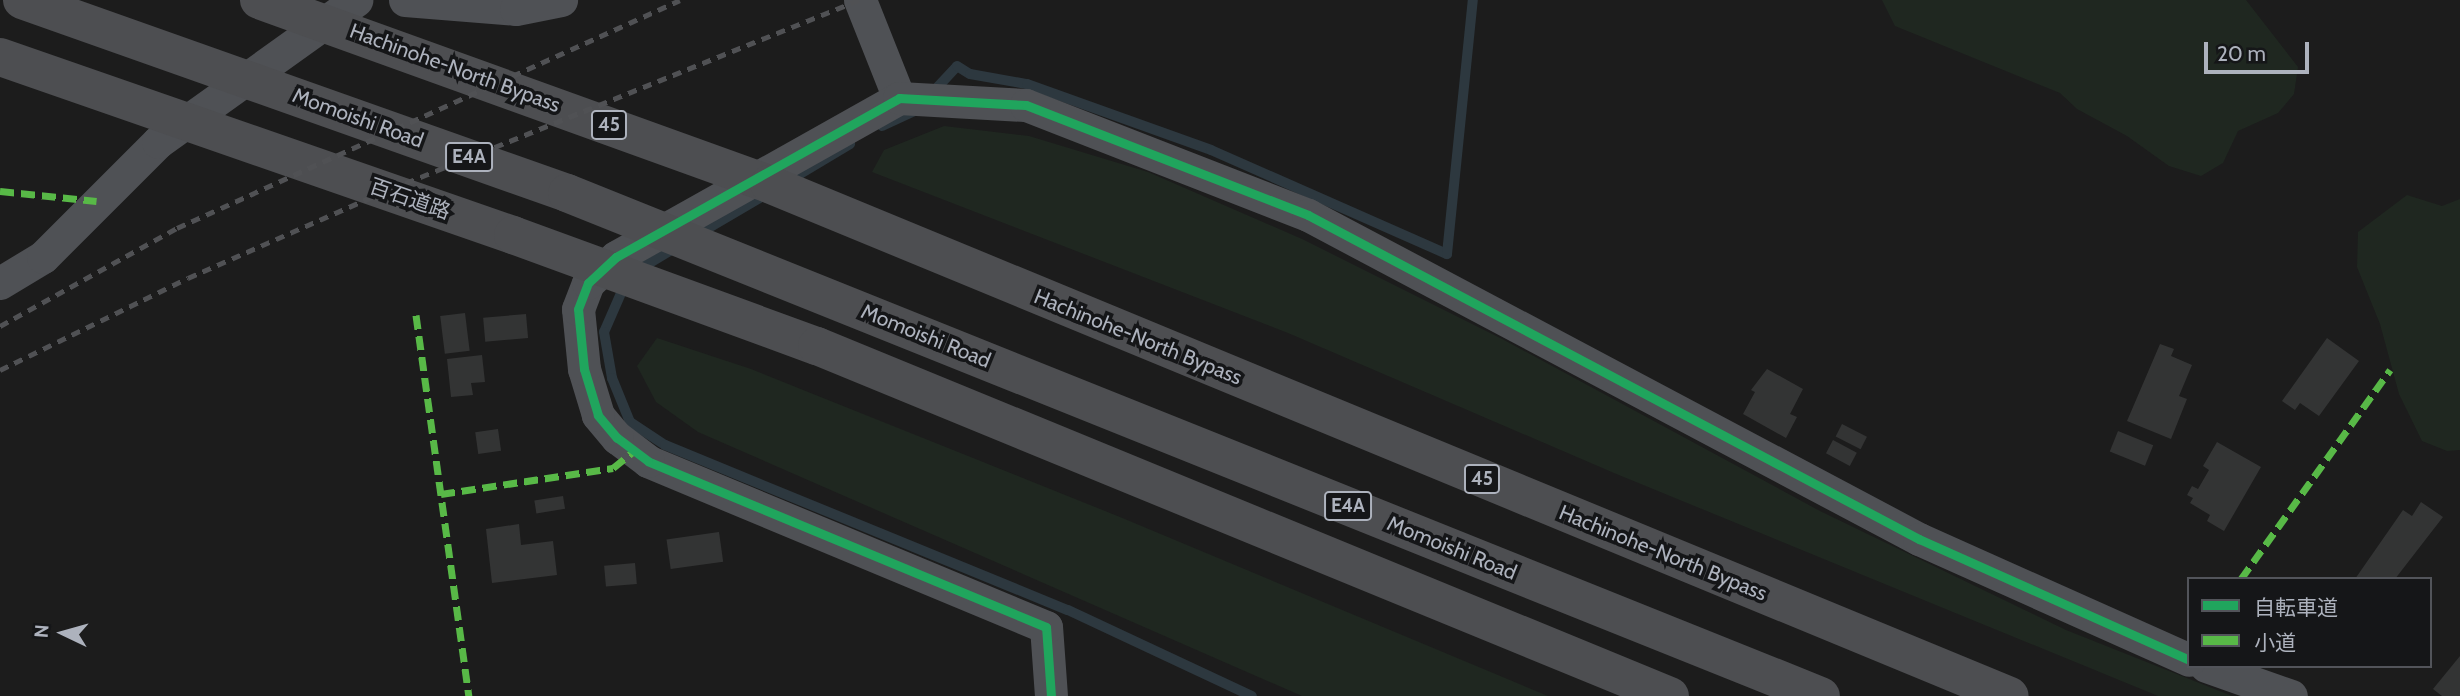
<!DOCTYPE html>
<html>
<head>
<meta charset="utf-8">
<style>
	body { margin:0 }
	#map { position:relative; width:2460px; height:696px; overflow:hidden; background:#1c1c1c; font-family:Cabin,"Noto Sans JP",sans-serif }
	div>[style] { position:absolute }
	.green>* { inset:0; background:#1f2720 }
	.stream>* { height:10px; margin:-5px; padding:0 5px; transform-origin:5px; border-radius:5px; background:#2d383f }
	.building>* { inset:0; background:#333434; transform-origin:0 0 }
	.minor>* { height:33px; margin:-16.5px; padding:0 16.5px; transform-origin:16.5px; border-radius:16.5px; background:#4f5155 }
	.trunk>* { height:38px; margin:-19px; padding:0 19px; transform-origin:19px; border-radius:19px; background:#4d4e51 }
	.motorway>* { height:38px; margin:-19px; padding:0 19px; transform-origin:19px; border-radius:19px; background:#4d4e51 }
	.rail>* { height:5px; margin-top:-2.5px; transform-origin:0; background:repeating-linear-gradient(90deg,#505154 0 9px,transparent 0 16px) }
	.quiet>* { height:7px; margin-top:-3.5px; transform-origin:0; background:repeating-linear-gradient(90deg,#58b947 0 14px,transparent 0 21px) }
	.cycleway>* { height:9px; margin:-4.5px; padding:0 4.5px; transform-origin:4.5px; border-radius:4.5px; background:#20a55d }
	span { translate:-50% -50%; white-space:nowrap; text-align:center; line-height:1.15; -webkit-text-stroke:7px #151618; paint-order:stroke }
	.shield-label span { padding:2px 5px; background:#151618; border:2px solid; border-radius:5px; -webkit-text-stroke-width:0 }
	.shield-label { font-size:19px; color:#adb2bd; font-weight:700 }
	.street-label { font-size:21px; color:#adb2bd }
	.legend { position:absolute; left:2187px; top:577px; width:245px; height:91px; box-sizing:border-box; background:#151618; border:2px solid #52545a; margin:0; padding:9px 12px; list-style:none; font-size:21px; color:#adb2bd }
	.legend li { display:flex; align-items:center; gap:14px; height:35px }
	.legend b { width:35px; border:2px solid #52545a }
	.north { position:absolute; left:28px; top:598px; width:70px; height:70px; -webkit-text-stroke:5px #151618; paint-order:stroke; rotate:275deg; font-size:19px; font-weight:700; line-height:28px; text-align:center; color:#adb2bd }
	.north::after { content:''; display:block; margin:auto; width:24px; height:32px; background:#adb2bd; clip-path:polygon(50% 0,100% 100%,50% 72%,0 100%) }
	.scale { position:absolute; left:2204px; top:42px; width:105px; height:32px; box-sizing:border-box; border:4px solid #adb2bd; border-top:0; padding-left:9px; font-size:21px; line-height:24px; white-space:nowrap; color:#adb2bd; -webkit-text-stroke:5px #151618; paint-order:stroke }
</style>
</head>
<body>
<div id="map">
	<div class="green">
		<i style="clip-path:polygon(1882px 0,2246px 0,2298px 67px,2294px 94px,2278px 113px,2238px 131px,2223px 163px,2201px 176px,2169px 166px,2127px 136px,2077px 109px,2060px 93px,1895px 26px)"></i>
		<i style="clip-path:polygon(944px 126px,1029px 136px,1148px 172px,1302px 239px,1504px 340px,1820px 511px,2066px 630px,2232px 696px,2158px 696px,1614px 473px,1288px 333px,872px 172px,884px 150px)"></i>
		<i style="clip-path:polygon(2407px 195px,2442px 206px,2460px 199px,2460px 450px,2447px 451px,2422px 441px,2399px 394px,2380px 324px,2357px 267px,2358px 232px)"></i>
		<i style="clip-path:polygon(657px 338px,751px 369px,1120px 517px,1548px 696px,1302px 696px,698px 432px,656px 402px,637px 366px)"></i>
	</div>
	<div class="stream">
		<i style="left:933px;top:92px;width:35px;rotate:-47deg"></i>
		<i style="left:957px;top:66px;width:15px;rotate:32deg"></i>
		<i style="left:970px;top:74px;width:58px;rotate:10deg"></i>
		<i style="left:1027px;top:84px;width:195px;rotate:19.7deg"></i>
		<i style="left:1211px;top:150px;width:258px;rotate:23.8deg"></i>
		<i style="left:1447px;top:254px;width:255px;rotate:-84.2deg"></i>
		<i style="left:882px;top:126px;width:40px;rotate:-25deg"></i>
		<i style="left:785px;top:183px;width:76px;rotate:-31deg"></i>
		<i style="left:695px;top:236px;width:85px;rotate:-30.5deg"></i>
		<i style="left:638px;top:270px;width:47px;rotate:-31deg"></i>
		<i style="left:625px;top:284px;width:52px;rotate:113.6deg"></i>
		<i style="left:604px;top:332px;width:47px;rotate:80.1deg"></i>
		<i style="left:612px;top:378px;width:48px;rotate:67.8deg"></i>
		<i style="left:630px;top:422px;width:42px;rotate:33.3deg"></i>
		<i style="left:665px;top:445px;width:435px;rotate:22.3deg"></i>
		<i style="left:1068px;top:610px;width:203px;rotate:25.1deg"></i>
	</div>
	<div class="building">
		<i style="left:465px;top:313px;width:38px;height:25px;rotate:83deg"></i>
		<i style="left:526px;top:314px;width:24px;height:43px;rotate:85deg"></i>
		<i style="clip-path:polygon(2327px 338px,2359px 361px,2319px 416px,2300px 403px,2295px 410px,2282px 401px)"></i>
		<i style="clip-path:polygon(2160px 344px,2174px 349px,2171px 356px,2192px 365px,2179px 396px,2187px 399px,2171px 439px,2127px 421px)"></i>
		<i style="clip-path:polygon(482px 355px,485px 382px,471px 383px,473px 395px,451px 397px,447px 359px)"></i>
		<i style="clip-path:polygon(1767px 369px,1803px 389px,1790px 414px,1797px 417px,1786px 438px,1743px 414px,1755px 392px,1751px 390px)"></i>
		<i style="left:1842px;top:424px;width:28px;height:14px;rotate:27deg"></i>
		<i style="left:498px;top:429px;width:22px;height:23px;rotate:82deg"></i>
		<i style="left:2118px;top:431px;width:38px;height:22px;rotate:22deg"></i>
		<i style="left:1833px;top:440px;width:27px;height:15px;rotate:28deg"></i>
		<i style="clip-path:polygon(2217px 442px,2261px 467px,2224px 531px,2207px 521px,2210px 515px,2190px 503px,2193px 498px,2187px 495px,2192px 486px,2198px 489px,2209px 470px,2203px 466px)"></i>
		<i style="left:563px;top:496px;width:13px;height:29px;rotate:81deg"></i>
		<i style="clip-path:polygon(2421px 502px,2443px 517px,2395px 579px,2355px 579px,2403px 510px,2412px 516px)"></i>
		<i style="clip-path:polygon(519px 524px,521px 545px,553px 541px,557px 575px,492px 583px,486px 529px)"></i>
		<i style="left:719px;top:532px;width:30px;height:53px;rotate:82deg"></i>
		<i style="left:635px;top:563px;width:21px;height:31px;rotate:85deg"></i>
		<i style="clip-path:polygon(2460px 656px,2460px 696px,2442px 696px,2433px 689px)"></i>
	</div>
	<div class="minor">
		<i style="left:405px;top:0;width:111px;rotate:4.6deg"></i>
		<i style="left:516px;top:9px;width:46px;rotate:-11.3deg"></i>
		<i style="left:860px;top:0;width:105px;rotate:68.3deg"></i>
		<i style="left:0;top:283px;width:50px;rotate:-31.2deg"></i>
		<i style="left:43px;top:257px;width:163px;rotate:-45deg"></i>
		<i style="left:158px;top:142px;width:244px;rotate:-35.6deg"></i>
		<i style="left:2206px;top:666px;width:90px;rotate:19.4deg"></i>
		<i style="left:1051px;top:696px;width:69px;rotate:-94.1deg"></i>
		<i style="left:1046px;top:627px;width:431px;rotate:-157.4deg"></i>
		<i style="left:648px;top:461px;width:39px;rotate:-143deg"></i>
		<i style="left:617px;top:438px;width:30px;rotate:-130deg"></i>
		<i style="left:598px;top:415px;width:48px;rotate:-106.9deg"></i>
		<i style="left:584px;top:369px;width:60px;rotate:-95.7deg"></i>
		<i style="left:578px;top:309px;width:28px;rotate:-69deg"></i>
		<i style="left:588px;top:283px;width:38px;rotate:-43deg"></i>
		<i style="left:616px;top:257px;width:325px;rotate:-29.3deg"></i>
		<i style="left:899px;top:98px;width:127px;rotate:3.2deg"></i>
		<i style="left:1026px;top:105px;width:303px;rotate:21.3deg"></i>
		<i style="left:1308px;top:215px;width:692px;rotate:27.94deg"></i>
		<i style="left:1919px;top:539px;width:296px;rotate:24.1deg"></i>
	</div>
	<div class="trunk">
		<i style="left:259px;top:0;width:542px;rotate:19.84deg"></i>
		<i style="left:769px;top:184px;width:1342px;rotate:22.42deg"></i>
	</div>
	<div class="motorway">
		<i style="left:22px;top:0;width:578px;rotate:19.5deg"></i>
		<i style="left:567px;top:193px;width:1351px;rotate:21.86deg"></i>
		<i style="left:0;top:57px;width:543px;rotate:19.14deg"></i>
		<i style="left:513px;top:235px;width:324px;rotate:20.1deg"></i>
		<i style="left:817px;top:346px;width:922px;rotate:22.31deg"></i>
	</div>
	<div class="rail">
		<i style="left:0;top:326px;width:202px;rotate:-29deg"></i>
		<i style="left:177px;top:228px;width:552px;rotate:-24.38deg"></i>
		<i style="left:0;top:370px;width:209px;rotate:-26.1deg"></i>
		<i style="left:188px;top:278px;width:206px;rotate:-23.8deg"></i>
		<i style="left:376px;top:195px;width:521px;rotate:-21.99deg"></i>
	</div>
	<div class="quiet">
		<i style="left:0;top:191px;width:97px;rotate:5.9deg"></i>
		<i style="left:416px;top:315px;width:385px;rotate:82.1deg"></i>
		<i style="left:441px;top:494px;width:174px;rotate:-8.6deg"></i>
		<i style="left:613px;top:468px;width:27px;rotate:-39deg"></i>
		<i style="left:2241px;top:579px;width:257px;rotate:-54.5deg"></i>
	</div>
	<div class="cycleway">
		<i style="left:1051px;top:696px;width:69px;rotate:-94.1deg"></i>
		<i style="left:1046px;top:627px;width:431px;rotate:-157.4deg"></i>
		<i style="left:648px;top:461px;width:39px;rotate:-143deg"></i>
		<i style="left:617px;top:438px;width:30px;rotate:-130deg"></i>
		<i style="left:598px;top:415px;width:48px;rotate:-106.9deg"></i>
		<i style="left:584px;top:369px;width:60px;rotate:-95.7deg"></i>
		<i style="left:578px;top:309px;width:28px;rotate:-69deg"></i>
		<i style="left:588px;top:283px;width:38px;rotate:-43deg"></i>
		<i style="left:616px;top:257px;width:325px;rotate:-29.3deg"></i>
		<i style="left:899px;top:98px;width:127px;rotate:3.2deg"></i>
		<i style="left:1026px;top:105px;width:303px;rotate:21.3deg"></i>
		<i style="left:1308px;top:215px;width:692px;rotate:27.94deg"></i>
		<i style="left:1919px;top:539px;width:296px;rotate:24.1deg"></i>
	</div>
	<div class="shield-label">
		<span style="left:609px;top:125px">45</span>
		<span style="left:469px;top:157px">E4A</span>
		<span style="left:1482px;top:479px">45</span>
		<span style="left:1348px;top:506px">E4A</span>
	</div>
	<div class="street-label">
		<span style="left:455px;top:68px;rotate:20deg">Hachinohe-North Bypass</span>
		<span style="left:358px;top:118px;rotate:20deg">Momoishi Road</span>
		<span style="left:410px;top:199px;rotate:19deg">百石道路</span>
		<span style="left:926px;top:336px;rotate:22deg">Momoishi Road</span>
		<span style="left:1138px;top:337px;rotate:22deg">Hachinohe-North Bypass</span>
		<span style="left:1452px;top:548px;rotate:22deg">Momoishi Road</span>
		<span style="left:1663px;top:553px;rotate:22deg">Hachinohe-North Bypass</span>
	</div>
	<ul class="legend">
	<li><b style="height:9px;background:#20a55d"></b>自転車道</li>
	<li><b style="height:9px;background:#58b947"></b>小道</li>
	</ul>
	<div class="north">N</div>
	<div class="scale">20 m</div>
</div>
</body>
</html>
